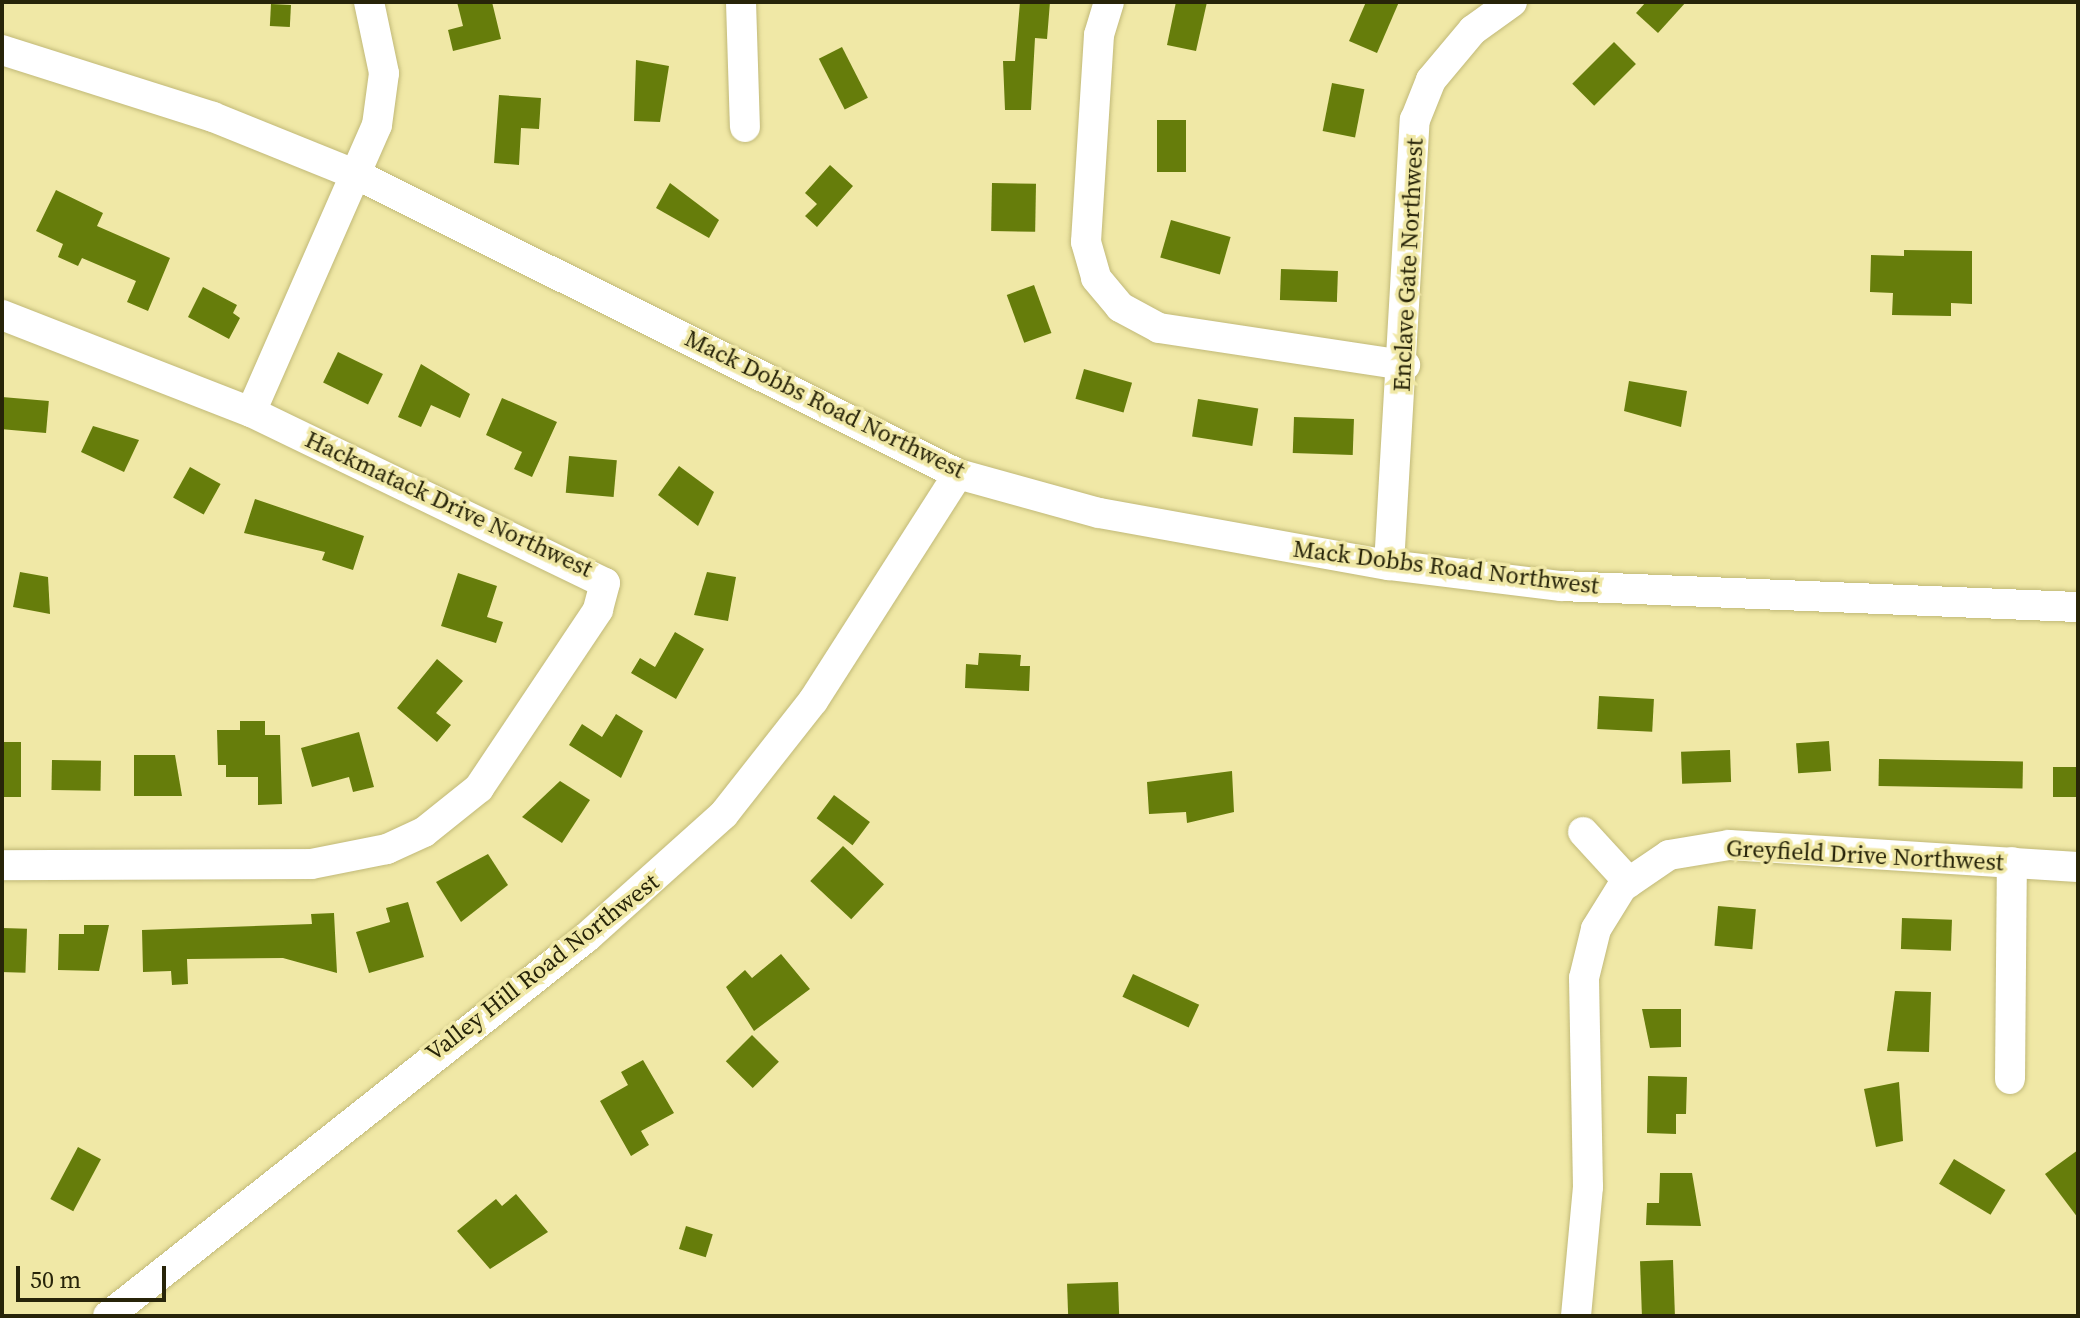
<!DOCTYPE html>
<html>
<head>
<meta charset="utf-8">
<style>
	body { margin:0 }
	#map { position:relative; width:2080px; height:1318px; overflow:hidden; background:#f0e8a6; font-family:"Source Serif 4",serif }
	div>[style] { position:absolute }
	.building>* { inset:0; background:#667d0b; transform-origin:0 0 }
	.roads { filter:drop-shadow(0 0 2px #c1b978) drop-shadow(0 0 2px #c1b978) }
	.minor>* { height:30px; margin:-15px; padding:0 15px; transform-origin:15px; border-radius:15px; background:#fff }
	span { translate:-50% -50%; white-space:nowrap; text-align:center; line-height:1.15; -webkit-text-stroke:7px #f0e8a6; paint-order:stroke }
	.street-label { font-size:24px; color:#272409 }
	.frame { position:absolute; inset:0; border:4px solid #272409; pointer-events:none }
	.scale { position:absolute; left:16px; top:1266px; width:150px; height:36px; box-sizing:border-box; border:4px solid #272409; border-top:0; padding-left:10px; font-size:24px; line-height:28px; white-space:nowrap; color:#272409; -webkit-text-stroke:6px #f0e8a6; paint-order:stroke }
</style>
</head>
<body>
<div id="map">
	<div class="building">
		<i style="clip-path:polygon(457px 2px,492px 2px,501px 39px,453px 51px,448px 30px,463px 26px)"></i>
		<i style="clip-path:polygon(1020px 2px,1050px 2px,1047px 39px,1035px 38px,1031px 110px,1005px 110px,1003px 61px,1015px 61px)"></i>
		<i style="clip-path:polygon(1176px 2px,1207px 2px,1196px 51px,1167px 45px)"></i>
		<i style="clip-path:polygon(1366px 2px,1399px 2px,1377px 53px,1349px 41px)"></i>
		<i style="clip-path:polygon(1646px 2px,1686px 2px,1658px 33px,1636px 13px)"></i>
		<i style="left:271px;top:4px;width:20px;height:22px;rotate:3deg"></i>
		<i style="left:1614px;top:42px;width:31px;height:59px;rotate:45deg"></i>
		<i style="left:842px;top:47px;width:57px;height:26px;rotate:63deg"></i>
		<i style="clip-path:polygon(636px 60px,669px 66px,660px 122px,634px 121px)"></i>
		<i style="left:1332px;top:83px;width:33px;height:49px;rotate:11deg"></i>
		<i style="clip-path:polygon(499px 95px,541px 98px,539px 129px,521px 128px,519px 165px,494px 163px)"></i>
		<i style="left:1157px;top:120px;width:29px;height:52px"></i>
		<i style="clip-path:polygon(830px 165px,853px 186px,817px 227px,805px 216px,817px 204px,805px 193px)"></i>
		<i style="clip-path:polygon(670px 183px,719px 220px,709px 238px,656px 208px)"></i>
		<i style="left:992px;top:183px;width:44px;height:48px;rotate:1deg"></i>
		<i style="clip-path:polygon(56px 190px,103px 213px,97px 226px,170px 258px,148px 311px,127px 302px,136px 281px,82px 258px,78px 266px,58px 257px,63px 244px,36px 231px)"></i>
		<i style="left:1171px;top:220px;width:62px;height:39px;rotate:16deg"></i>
		<i style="clip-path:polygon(1904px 250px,1972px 251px,1972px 304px,1951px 303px,1951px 316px,1892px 315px,1893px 293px,1870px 292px,1871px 255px,1904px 256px)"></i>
		<i style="left:1281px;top:269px;width:57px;height:31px;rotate:2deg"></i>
		<i style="left:1034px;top:285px;width:51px;height:29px;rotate:70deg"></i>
		<i style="clip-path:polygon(203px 287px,237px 305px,233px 313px,240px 318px,229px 339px,188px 317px)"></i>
		<i style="left:338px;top:352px;width:50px;height:34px;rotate:26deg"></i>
		<i style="clip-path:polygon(421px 364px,470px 394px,460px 418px,431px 405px,421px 427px,398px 417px)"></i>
		<i style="left:1084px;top:369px;width:50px;height:31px;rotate:16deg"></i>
		<i style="clip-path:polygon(1629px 381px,1687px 391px,1681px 427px,1624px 411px)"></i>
		<i style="left:2px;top:397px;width:47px;height:32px;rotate:5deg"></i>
		<i style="clip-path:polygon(502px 398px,557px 422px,532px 477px,514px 469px,522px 452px,486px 435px)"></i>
		<i style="left:1198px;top:399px;width:61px;height:38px;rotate:9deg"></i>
		<i style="left:1294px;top:417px;width:60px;height:36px;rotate:2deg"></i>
		<i style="clip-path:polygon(93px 426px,139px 440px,124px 472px,81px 452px)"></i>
		<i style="left:569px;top:456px;width:48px;height:37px;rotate:5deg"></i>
		<i style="clip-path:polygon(679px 466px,714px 492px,698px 526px,658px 495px)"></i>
		<i style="left:190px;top:467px;width:35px;height:35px;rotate:29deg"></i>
		<i style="clip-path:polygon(255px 499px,364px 536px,353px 570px,322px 560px,325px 552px,244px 533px)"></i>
		<i style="clip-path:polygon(20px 572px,48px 577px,50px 614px,13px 607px)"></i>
		<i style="clip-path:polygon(707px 572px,736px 577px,728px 621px,694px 615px)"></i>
		<i style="clip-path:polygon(458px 573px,497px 586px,487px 617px,503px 622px,496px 643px,441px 626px)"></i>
		<i style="clip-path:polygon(675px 632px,704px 649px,676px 699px,631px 673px,640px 658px,655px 667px)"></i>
		<i style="clip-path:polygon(979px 653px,1021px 655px,1020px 666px,1030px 666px,1029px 691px,965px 688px,966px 664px,978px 665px)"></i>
		<i style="clip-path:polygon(437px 659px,463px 681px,436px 713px,451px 725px,437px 742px,397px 708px)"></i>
		<i style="left:1599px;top:696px;width:55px;height:33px;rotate:3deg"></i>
		<i style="clip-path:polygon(616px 714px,643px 731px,621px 778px,569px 745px,582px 724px,602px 737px)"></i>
		<i style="clip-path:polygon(240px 721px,265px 721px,265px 735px,280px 735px,282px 804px,258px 805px,258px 777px,226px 777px,226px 765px,218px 765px,217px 730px,240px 730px)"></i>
		<i style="clip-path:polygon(359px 732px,374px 787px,353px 792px,349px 777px,312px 787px,301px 748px)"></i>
		<i style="left:1829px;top:741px;width:30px;height:33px;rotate:86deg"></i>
		<i style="left:2px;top:742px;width:19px;height:55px"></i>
		<i style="left:1730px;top:750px;width:32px;height:49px;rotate:88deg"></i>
		<i style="clip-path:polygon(134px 755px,175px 755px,182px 796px,134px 796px)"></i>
		<i style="left:1879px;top:759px;width:144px;height:27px;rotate:1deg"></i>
		<i style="left:52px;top:760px;width:49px;height:30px;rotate:1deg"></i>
		<i style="left:2053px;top:767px;width:25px;height:30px"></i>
		<i style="clip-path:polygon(1232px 771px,1234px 812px,1187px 823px,1186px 812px,1149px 814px,1147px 782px)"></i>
		<i style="clip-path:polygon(560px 781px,590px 800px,562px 843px,522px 817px)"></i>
		<i style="left:834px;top:795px;width:45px;height:29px;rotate:37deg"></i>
		<i style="left:843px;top:846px;width:56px;height:48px;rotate:43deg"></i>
		<i style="clip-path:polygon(488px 854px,508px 885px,461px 922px,436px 882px)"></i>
		<i style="clip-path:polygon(408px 902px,424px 957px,369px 973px,356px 932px,390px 922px,386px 908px)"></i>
		<i style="left:1718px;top:906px;width:38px;height:40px;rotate:5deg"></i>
		<i style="clip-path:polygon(334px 913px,337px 973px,283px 958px,187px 959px,188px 984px,172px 985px,171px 971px,143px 972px,142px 930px,312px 924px,311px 914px)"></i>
		<i style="left:1902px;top:918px;width:50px;height:31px;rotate:2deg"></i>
		<i style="clip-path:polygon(84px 925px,109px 925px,99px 971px,58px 970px,59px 934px,84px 934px)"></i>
		<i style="left:2px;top:928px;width:25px;height:44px;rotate:2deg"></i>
		<i style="clip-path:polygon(781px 954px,810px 989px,754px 1031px,726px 987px,745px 970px,752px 978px)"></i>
		<i style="left:1133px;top:974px;width:73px;height:25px;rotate:25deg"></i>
		<i style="clip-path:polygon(1895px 991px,1931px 992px,1929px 1052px,1887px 1051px)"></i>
		<i style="clip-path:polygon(1642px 1009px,1681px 1009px,1681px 1047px,1650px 1048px)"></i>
		<i style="left:752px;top:1035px;width:38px;height:37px;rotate:45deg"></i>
		<i style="clip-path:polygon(643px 1060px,674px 1113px,641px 1131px,649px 1145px,631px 1156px,600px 1101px,628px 1085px,621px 1072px)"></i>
		<i style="clip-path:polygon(1648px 1076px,1687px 1077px,1686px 1114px,1676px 1114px,1676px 1134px,1647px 1133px)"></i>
		<i style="clip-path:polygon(1899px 1082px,1903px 1141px,1876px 1147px,1864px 1089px)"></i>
		<i style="left:78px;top:1147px;width:26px;height:59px;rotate:28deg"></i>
		<i style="clip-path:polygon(2078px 1150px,2078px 1218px,2045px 1174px)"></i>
		<i style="left:1954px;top:1159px;width:60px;height:29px;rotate:31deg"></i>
		<i style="clip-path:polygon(1660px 1173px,1692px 1173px,1701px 1226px,1646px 1225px,1647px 1203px,1659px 1203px)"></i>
		<i style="clip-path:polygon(516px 1194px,548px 1232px,490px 1269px,457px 1231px,496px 1199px,502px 1206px)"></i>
		<i style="left:686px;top:1226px;width:28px;height:24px;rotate:17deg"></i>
		<i style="left:1673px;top:1260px;width:56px;height:33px;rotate:88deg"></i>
		<i style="left:1118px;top:1282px;width:34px;height:51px;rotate:88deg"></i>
	</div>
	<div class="roads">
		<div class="minor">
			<i style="left:741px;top:2px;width:125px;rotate:88.2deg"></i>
			<i style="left:1109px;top:2px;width:34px;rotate:107deg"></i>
			<i style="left:1099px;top:35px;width:207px;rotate:93.6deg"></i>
			<i style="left:1086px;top:242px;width:37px;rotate:74deg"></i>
			<i style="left:1096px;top:278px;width:38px;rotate:50deg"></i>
			<i style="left:1120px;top:307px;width:44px;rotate:28.3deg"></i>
			<i style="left:1159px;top:328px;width:249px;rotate:8.6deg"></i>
			<i style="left:2px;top:50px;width:221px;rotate:17.6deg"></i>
			<i style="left:213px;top:117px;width:157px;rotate:22deg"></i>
			<i style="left:359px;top:176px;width:669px;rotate:26.45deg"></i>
			<i style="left:958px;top:474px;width:146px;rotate:15.5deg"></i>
			<i style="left:1099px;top:513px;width:295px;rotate:10.2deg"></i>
			<i style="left:1389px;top:565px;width:173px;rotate:7deg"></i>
			<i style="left:1561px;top:586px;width:517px;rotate:2.33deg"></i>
			<i style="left:2px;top:315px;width:267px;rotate:21.3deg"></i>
			<i style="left:251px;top:412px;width:393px;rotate:25.8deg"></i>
			<i style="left:605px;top:583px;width:28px;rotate:105deg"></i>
			<i style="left:598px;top:610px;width:214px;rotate:123.8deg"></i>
			<i style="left:479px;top:788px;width:70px;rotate:141.3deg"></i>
			<i style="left:424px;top:832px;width:41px;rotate:155.3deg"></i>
			<i style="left:387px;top:849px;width:77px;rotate:168.8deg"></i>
			<i style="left:311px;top:864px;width:309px;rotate:179.8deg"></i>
			<i style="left:251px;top:412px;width:313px;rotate:-66.3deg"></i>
			<i style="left:377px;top:125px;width:52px;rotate:-82.3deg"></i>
			<i style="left:384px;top:73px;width:73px;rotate:-101.9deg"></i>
			<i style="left:1389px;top:565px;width:446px;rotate:-86.7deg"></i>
			<i style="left:1415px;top:120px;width:43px;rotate:-68.2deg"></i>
			<i style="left:1431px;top:80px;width:65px;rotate:-50deg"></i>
			<i style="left:1473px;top:30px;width:48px;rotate:-35.7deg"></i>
			<i style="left:1583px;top:832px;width:68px;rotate:47.4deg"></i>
			<i style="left:2010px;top:1079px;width:217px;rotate:-89.5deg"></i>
			<i style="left:108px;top:1316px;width:611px;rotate:-38.35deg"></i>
			<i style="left:587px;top:937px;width:184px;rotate:-41.9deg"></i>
			<i style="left:724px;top:814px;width:144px;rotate:-51.8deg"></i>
			<i style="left:813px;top:701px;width:269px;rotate:-57.4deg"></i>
			<i style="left:1576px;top:1316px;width:130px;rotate:-84.7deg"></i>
			<i style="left:1588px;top:1187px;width:209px;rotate:-91.1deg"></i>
			<i style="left:1584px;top:978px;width:50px;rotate:-76.2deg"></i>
			<i style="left:1596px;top:929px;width:49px;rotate:-58.2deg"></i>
			<i style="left:1622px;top:887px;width:57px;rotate:-34.2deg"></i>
			<i style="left:1669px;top:855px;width:61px;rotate:-9.5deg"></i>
			<i style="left:1729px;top:845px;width:350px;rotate:3.6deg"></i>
		</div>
	</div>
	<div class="street-label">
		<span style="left:1408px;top:265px;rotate:-87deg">Enclave Gate Northwest</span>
		<span style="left:825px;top:404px;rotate:26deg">Mack Dobbs Road Northwest</span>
		<span style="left:449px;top:504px;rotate:25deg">Hackmatack Drive Northwest</span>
		<span style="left:1446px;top:567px;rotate:7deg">Mack Dobbs Road Northwest</span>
		<span style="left:1865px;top:855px;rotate:3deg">Greyfield Drive Northwest</span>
		<span style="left:542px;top:967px;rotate:-38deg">Valley Hill Road Northwest</span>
	</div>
	<div class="frame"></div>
	<div class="scale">50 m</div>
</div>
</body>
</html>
